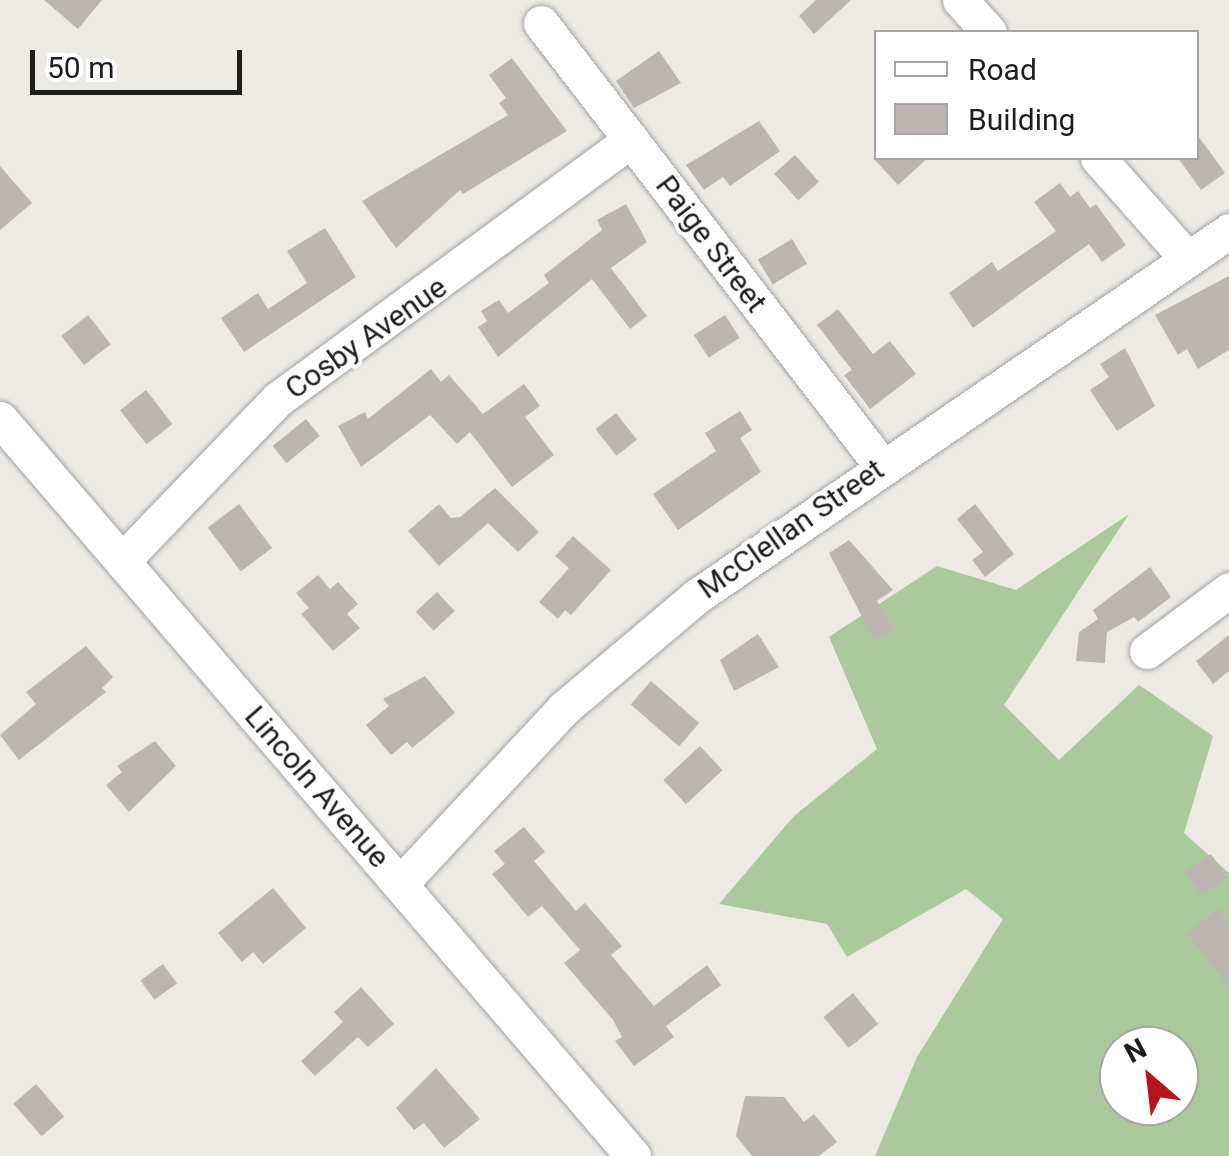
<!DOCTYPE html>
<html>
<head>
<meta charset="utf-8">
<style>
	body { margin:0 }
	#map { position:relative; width:1229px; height:1156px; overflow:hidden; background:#edeae4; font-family:Roboto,sans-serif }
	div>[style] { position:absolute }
	.forest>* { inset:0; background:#acc89d }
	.building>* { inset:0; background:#bdb5b1; transform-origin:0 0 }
	.roads { filter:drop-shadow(0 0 2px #a1a1a1) drop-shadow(0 0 2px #a1a1a1) }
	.minor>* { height:35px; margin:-17.5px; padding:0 17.5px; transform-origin:17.5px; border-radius:17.5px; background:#fff }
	span { translate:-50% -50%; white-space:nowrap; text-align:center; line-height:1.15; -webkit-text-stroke:8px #fff; paint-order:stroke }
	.street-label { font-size:30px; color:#1d1d1d }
	.legend { position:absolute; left:874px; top:30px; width:325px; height:130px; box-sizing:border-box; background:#fff; border:2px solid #a5a5a5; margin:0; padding:12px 18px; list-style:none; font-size:30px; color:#1d1d1d }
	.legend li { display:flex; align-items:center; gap:20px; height:50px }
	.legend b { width:50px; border:2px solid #a5a5a5 }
	.north { position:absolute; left:1099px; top:1026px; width:100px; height:100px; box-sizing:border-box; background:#fff; border:2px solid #a5a5a5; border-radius:50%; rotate:332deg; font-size:28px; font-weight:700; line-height:40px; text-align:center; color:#1d1d1d }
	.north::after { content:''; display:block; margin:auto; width:35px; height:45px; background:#b6141c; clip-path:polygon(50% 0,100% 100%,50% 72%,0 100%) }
	.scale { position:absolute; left:30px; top:50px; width:212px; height:45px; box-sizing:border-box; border:5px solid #1d1d1d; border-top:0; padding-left:12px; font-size:30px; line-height:35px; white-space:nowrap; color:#1d1d1d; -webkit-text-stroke:8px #fff; paint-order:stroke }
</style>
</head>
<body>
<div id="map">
	<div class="forest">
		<i style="clip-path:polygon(evenodd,1129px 514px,1004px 705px,1059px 760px,1139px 685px,1213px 736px,1184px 833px,1229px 873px,1229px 1156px,875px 1156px,917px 1057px,1003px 919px,966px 889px,847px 957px,827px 924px,719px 904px,794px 816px,877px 749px,829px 637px,937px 566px,1016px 590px,1129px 514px,1119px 1046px,1179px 1046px,1179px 1106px,1119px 1106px,1119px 1046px)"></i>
	</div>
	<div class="building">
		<i style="clip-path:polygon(44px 0,102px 0,78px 29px)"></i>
		<i style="clip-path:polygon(816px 0,851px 0,814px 34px,799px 16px)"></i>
		<i style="clip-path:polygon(659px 51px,681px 83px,634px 108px,616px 81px)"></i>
		<i style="clip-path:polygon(512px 58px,567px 131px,463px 194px,460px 190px,396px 248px,362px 201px,508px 115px,499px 103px,506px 98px,489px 75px)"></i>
		<i style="clip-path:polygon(759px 121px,780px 151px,730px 186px,723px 177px,704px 190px,686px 165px)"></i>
		<i style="clip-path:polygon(1196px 133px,1225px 173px,1201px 190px,1178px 158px,1196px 158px)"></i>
		<i style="left:795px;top:155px;width:36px;height:28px;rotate:48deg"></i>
		<i style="clip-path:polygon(873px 158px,928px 158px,898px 185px)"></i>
		<i style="clip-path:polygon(0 166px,32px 203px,0 230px)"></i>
		<i style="clip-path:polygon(1060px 183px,1070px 197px,1078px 191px,1090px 208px,1096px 204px,1126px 245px,1102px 262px,1089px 244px,973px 328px,949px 293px,992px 262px,998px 271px,1056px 231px,1034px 202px)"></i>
		<i style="clip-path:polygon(626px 204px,647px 242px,611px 268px,647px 316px,630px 329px,592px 279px,498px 357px,478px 327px,487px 321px,481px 311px,499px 300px,508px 313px,549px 283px,544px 275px,602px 230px,597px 220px)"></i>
		<i style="clip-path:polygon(325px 228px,356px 277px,244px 352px,221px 318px,258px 293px,268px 309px,307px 283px,287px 251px)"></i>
		<i style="left:792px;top:239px;width:29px;height:40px;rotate:59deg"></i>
		<i style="clip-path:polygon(1229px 276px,1229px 350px,1198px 369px,1187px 349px,1178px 355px,1155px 315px)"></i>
		<i style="clip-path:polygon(838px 309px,873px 354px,890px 341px,916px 374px,870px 409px,844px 375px,852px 370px,817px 325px)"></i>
		<i style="left:88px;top:315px;width:37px;height:34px;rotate:52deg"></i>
		<i style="left:725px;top:315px;width:27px;height:37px;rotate:57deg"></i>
		<i style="clip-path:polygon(1125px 348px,1155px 406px,1117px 431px,1090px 390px,1109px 377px,1100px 364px)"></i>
		<i style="clip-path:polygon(431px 369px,441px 382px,449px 375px,483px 414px,524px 384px,540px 406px,525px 417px,554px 455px,512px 487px,470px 432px,457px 444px,430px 415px,361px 467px,338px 426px,365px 412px,368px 419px)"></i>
		<i style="left:146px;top:390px;width:43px;height:33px;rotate:52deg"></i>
		<i style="clip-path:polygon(740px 411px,752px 430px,740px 438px,761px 472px,678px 530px,653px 494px,716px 451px,705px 433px)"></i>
		<i style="left:616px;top:413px;width:34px;height:26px;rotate:52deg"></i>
		<i style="left:306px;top:419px;width:22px;height:43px;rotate:51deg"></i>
		<i style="clip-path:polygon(495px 488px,539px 532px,518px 552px,488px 523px,439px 566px,408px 531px,439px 504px,451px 518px,460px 517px)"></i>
		<i style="left:239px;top:504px;width:55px;height:39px;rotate:53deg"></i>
		<i style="clip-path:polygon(975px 504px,1014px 554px,985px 577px,972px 560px,983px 552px,957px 519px)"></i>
		<i style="clip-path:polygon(573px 536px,611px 570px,571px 615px,565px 610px,558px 619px,539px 602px,569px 568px,555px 556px)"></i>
		<i style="clip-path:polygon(849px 540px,893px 590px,877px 601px,893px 630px,874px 640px,829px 553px)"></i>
		<i style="clip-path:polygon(1150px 567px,1171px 597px,1138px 622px,1134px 617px,1107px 632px,1105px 663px,1076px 661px,1079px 632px,1098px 619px,1093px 610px)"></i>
		<i style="clip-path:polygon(318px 575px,330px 589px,338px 582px,358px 604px,347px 614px,360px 628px,333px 651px,301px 614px,309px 608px,296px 593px)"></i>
		<i style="left:437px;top:592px;width:26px;height:29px;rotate:47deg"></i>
		<i style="clip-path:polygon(758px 634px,779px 667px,734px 691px,720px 660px)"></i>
		<i style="clip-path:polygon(1229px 635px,1229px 671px,1213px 684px,1196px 661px)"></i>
		<i style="clip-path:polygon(86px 646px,113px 677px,102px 688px,106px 692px,19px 760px,0 735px,36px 704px,26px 692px)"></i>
		<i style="clip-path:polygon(425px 676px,455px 713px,412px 748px,407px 742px,391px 755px,366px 725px,389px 706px,383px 699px)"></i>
		<i style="left:651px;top:681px;width:64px;height:31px;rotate:41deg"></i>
		<i style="clip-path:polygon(155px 741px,176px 766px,129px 812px,106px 785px,122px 772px,117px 766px)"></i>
		<i style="left:700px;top:746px;width:33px;height:50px;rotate:47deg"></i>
		<i style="clip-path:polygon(524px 827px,545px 852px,534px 861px,576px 911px,585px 903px,622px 946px,611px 955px,654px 1006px,707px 965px,721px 985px,666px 1026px,674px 1037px,634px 1066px,615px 1041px,622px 1037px,613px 1020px,564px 963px,580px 950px,542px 906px,528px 917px,492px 874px,505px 864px,494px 851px)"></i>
		<i style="left:1211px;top:854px;width:29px;height:31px;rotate:56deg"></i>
		<i style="clip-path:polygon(273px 888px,306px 928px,263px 964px,253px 952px,242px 962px,218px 933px)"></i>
		<i style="clip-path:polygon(1218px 909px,1229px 924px,1229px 987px,1187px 933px)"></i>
		<i style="left:163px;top:964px;width:24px;height:28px;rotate:54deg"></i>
		<i style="clip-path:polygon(361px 987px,394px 1024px,368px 1047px,358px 1037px,315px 1076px,301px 1061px,343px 1022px,334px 1012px)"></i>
		<i style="left:853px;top:993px;width:40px;height:38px;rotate:51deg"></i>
		<i style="clip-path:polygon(436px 1068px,480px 1119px,444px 1148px,424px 1123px,414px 1130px,396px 1108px)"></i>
		<i style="left:36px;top:1084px;width:43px;height:30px;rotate:49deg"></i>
		<i style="clip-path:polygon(745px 1096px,784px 1097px,804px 1122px,814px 1114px,837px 1142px,819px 1156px,752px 1156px,736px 1136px)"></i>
	</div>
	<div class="roads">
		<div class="minor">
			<i style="left:960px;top:0;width:43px;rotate:47.8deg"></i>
			<i style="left:541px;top:23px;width:558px;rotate:52.43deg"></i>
			<i style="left:1098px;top:158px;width:132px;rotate:48.4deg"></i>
			<i style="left:0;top:419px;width:972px;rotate:49.34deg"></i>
			<i style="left:122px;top:561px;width:225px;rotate:-46.1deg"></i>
			<i style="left:278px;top:399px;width:438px;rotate:-36.3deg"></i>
			<i style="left:1147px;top:651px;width:102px;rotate:-36.6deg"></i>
			<i style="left:401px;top:883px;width:239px;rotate:-47deg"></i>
			<i style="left:564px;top:708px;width:174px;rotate:-40.1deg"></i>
			<i style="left:697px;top:596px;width:645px;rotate:-34.45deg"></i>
		</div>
	</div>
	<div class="street-label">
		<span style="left:711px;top:244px;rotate:53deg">Paige Street</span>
		<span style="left:366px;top:338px;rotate:-35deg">Cosby Avenue</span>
		<span style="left:791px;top:529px;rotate:-35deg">McClellan Street</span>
		<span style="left:317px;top:787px;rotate:49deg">Lincoln Avenue</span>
	</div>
	<ul class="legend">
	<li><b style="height:12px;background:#fff"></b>Road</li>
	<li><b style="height:28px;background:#bdb5b1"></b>Building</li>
	</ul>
	<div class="north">N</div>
	<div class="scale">50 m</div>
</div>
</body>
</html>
